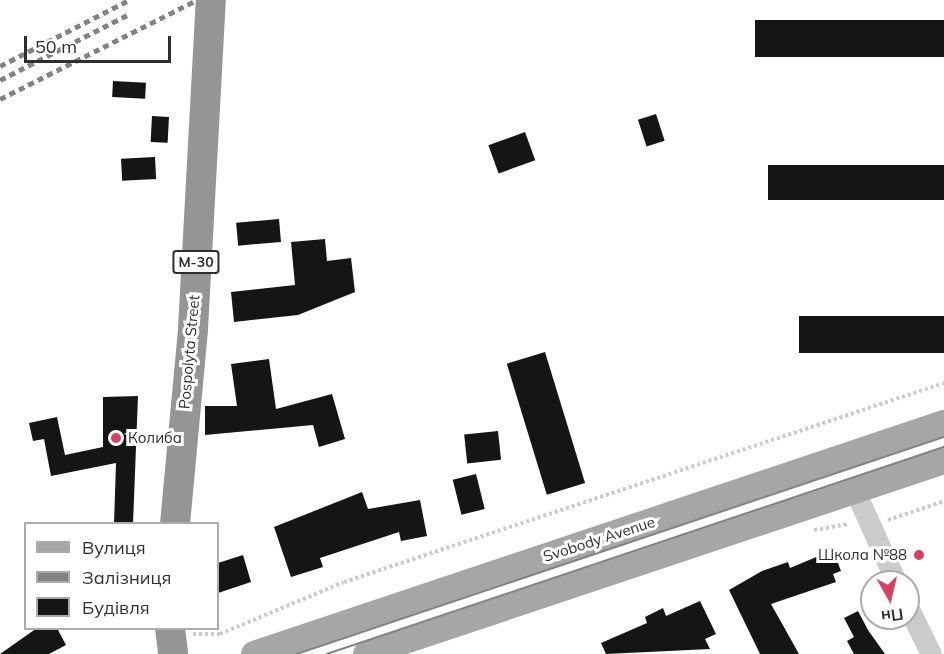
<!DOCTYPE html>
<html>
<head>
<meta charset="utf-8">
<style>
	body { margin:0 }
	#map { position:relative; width:944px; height:654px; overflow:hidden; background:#fff; font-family:Mulish,sans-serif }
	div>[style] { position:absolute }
	.building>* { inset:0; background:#151515; transform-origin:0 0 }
	.path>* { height:4px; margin-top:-2px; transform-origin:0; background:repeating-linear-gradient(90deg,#cbcbcb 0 3px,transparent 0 6px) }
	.minor>* { height:21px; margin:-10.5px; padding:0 10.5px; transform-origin:10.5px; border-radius:10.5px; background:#cbcbcb }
	.major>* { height:26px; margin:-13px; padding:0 13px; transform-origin:13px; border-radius:13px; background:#a6a6a6 }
	.highway>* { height:30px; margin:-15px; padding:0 15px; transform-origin:15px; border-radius:15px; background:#959595 }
	.tram>* { height:1.5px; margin:-0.75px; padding:0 0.75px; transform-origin:0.75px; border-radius:0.75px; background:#838383 }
	.rail>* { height:4.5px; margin-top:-2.25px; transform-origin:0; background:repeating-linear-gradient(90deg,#838383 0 6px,transparent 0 10.5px) }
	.dots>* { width:16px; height:16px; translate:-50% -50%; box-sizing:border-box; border:3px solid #fff; border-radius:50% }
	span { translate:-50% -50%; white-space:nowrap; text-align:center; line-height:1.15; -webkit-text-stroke:6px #fff; paint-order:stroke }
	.shield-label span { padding:2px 4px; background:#fff; border:2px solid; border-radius:4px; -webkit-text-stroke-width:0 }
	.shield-label { font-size:14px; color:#2e2e2e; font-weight:700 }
	.street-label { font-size:15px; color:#2e2e2e }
	.poi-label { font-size:15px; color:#2e2e2e }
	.left { translate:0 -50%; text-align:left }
	.right { translate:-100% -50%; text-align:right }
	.legend { position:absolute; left:24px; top:522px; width:195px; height:108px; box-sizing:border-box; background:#fff; border:2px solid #ababab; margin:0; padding:8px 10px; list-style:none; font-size:18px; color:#2e2e2e }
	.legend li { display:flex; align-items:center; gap:12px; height:30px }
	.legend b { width:30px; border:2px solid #ababab }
	.north { position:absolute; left:860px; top:570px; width:60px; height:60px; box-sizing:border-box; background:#fff; border:2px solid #ababab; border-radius:50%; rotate:172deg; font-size:16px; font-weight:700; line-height:24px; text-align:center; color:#2e2e2e }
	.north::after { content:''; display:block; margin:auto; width:21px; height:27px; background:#d44264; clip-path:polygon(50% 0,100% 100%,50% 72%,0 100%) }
	.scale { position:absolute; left:24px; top:36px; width:147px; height:27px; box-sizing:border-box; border:3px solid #2e2e2e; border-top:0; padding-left:8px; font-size:18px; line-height:21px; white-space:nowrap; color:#2e2e2e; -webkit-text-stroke:4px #fff; paint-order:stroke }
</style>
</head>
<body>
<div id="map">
	<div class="building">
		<i style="left:944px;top:20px;width:37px;height:189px;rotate:90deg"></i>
		<i style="left:113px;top:81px;width:33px;height:16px;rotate:3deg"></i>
		<i style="left:656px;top:114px;width:28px;height:19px;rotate:72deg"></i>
		<i style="left:152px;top:116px;width:17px;height:26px;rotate:3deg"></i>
		<i style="left:525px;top:132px;width:30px;height:39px;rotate:70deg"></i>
		<i style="left:155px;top:157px;width:22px;height:34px;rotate:87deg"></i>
		<i style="left:944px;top:165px;width:35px;height:176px;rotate:90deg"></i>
		<i style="left:279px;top:219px;width:23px;height:43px;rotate:85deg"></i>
		<i style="clip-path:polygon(325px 239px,327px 261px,351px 258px,355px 292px,298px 315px,234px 322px,231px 292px,295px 285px,291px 242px)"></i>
		<i style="left:944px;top:316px;width:37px;height:145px;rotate:90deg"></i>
		<i style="left:545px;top:352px;width:137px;height:40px;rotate:73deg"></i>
		<i style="clip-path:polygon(269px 359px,276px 409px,332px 394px,345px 439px,319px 447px,313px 425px,205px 435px,205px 406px,237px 406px,231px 364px)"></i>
		<i style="clip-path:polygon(138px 396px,133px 524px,114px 524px,116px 463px,51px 476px,44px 439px,33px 441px,29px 423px,57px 417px,65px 455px,103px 447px,103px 397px)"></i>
		<i style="left:498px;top:431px;width:29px;height:34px;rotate:84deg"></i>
		<i style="left:476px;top:474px;width:36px;height:24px;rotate:76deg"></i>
		<i style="clip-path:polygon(362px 492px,368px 509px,420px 500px,427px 536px,401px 541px,399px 532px,320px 558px,323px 567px,291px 577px,274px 527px)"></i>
		<i style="clip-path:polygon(833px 550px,841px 571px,833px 574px,836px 582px,771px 604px,799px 654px,760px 654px,729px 590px,762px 571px,788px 562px,790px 568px)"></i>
		<i style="clip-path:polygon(243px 555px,251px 582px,218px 593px,218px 563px)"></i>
		<i style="clip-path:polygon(700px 601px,716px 634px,705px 639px,710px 649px,606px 654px,601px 643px,647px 623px,645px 617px,663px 608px,666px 616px)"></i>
		<i style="clip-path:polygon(858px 611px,868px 630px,885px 654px,854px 654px,847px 641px,854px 637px,844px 618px)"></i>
		<i style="clip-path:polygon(37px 628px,57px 628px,66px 645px,49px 654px,0 654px)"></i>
	</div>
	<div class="path">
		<i style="left:888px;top:520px;width:59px;rotate:-18.7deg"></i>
		<i style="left:814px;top:530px;width:35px;rotate:-10deg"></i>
		<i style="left:193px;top:634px;width:27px"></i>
		<i style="left:220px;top:634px;width:134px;rotate:-22.8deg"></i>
		<i style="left:344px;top:582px;width:632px;rotate:-18.35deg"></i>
	</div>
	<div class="minor">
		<i style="left:855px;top:491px;width:100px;rotate:65.7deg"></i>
		<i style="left:908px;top:607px;width:52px;rotate:63.9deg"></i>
	</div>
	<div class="major">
		<i style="left:254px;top:654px;width:728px;rotate:-18.51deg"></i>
		<i style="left:366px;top:654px;width:609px;rotate:-18.46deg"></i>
	</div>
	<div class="highway">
		<i style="left:175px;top:524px;width:196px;rotate:-84.7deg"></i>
		<i style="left:193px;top:329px;width:329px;rotate:-86.9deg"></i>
		<i style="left:170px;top:628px;width:26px;rotate:83deg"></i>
	</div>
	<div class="tram">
		<i style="left:297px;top:654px;width:682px;rotate:-18.54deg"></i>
		<i style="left:327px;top:654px;width:651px;rotate:-18.55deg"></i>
	</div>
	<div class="rail">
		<i style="left:0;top:66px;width:143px;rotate:-27.1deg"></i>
		<i style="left:0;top:80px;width:145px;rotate:-27.1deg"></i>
		<i style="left:0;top:99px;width:220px;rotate:-26.7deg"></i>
	</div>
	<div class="dots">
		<i style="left:116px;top:438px;background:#d44264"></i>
		<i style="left:919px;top:555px;background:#d44264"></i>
	</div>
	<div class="shield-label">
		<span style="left:196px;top:262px">М-30</span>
	</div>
	<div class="street-label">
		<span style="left:189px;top:352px;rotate:-85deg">Pospolyta Street</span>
		<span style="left:599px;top:539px;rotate:-18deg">Svobody Avenue</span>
	</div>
	<div class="poi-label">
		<span class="left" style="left:128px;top:438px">Колиба</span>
		<span class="right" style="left:907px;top:555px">Школа №88</span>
	</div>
	<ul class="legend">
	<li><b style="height:8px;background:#a6a6a6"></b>Вулиця</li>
	<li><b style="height:8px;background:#838383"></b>Залізниця</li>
	<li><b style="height:16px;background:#151515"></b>Будівля</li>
	</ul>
	<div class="north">Пн</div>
	<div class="scale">50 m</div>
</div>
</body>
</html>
